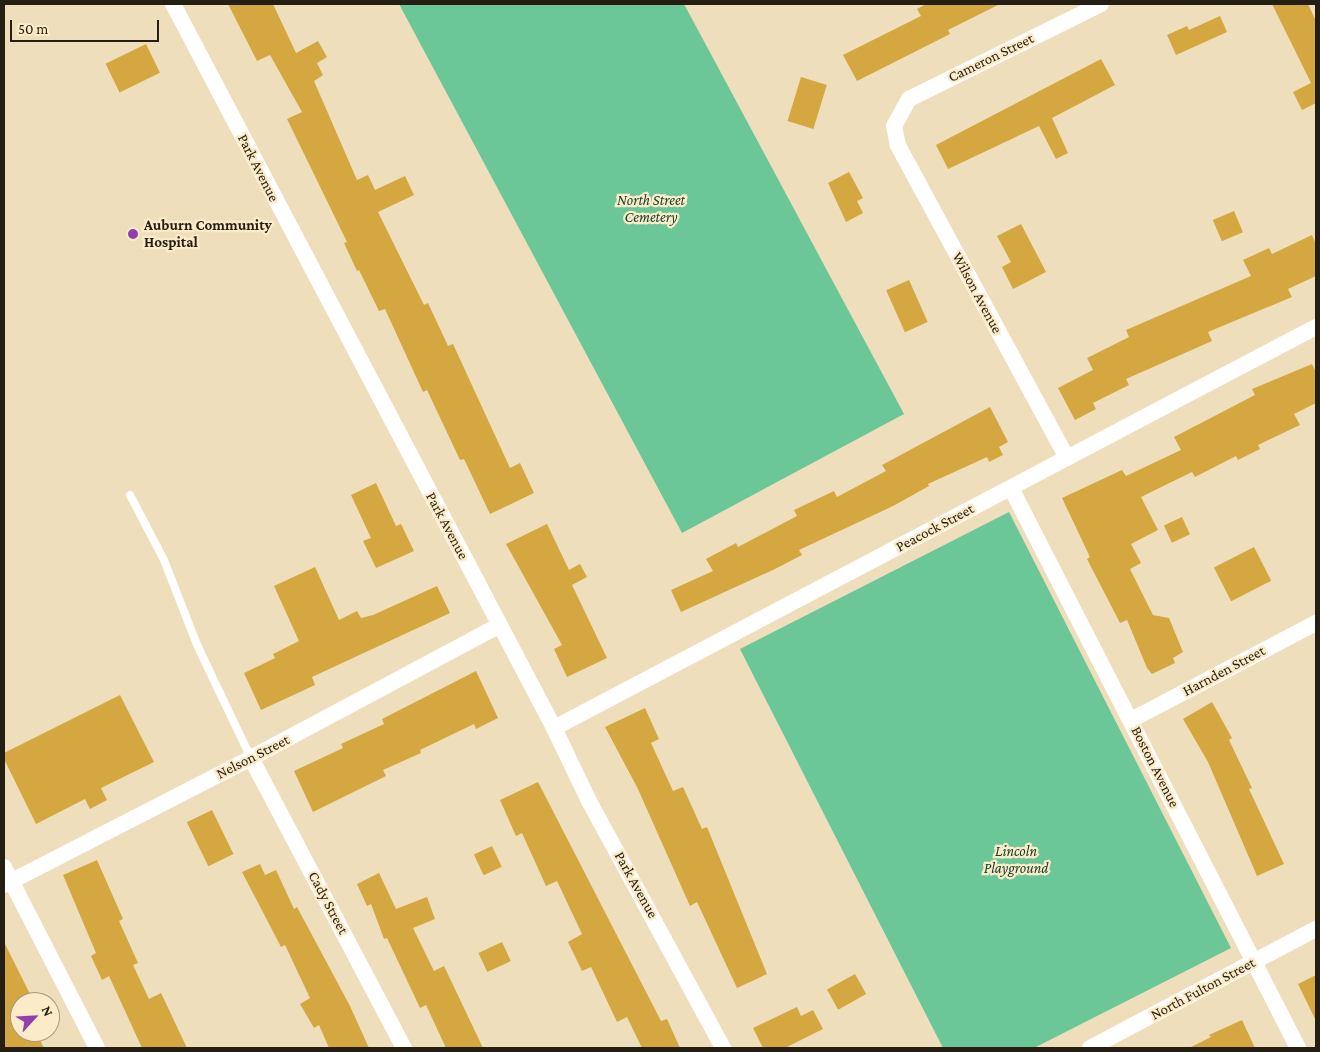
<!DOCTYPE html>
<html>
<head>
<meta charset="utf-8">
<style>
	body { margin:0 }
	#map { position:relative; width:1320px; height:1052px; overflow:hidden; background:#efdebc; font-family:"Crimson Pro",serif }
	div>[style] { position:absolute }
	.green>* { inset:0; background:#6bc698 }
	.building>* { inset:0; background:#d5a740; transform-origin:0 0 }
	.lane>* { height:8px; margin:-4px; padding:0 4px; transform-origin:4px; border-radius:4px; background:#fff }
	.street>* { height:16px; margin:-8px; padding:0 8px; transform-origin:8px; border-radius:8px; background:#fff }
	.dots>* { width:14px; height:14px; translate:-50% -50%; box-sizing:border-box; border:2px solid #fcebc9; border-radius:50% }
	span { translate:-50% -50%; white-space:nowrap; text-align:center; line-height:1.15; -webkit-text-stroke:4.5px #fcebc9; paint-order:stroke }
	.street-label { font-size:15px; color:#251f13 }
	.park-label { font-size:15px; color:#15432e; font-style:italic }
	.poi-label { font-size:15px; color:#251f13; font-weight:700 }
	.left { translate:0 -50%; text-align:left }
	.frame { position:absolute; inset:0; border:5px solid #251f13; pointer-events:none }
	.north { position:absolute; left:10px; top:992px; width:50px; height:50px; box-sizing:border-box; background:#fcebc9; border:1px solid #a69980; border-radius:50%; rotate:65deg; font-size:14px; font-weight:700; line-height:20px; text-align:center; color:#251f13 }
	.north::after { content:''; display:block; margin:auto; width:18px; height:22px; background:#943eac; clip-path:polygon(50% 0,100% 100%,50% 72%,0 100%) }
	.scale { position:absolute; left:10px; top:20px; width:149px; height:22px; box-sizing:border-box; border:2px solid #251f13; border-top:0; padding-left:6px; font-size:15px; line-height:18px; white-space:nowrap; color:#251f13; -webkit-text-stroke:4px #fcebc9; paint-order:stroke }
</style>
</head>
<body>
<div id="map">
	<div class="green">
		<i style="clip-path:polygon(399px 4px,684px 4px,904px 414px,682px 533px)"></i>
		<i style="clip-path:polygon(1009px 512px,1231px 948px,1034px 1048px,943px 1048px,740px 649px)"></i>
	</div>
	<div class="building">
		<i style="clip-path:polygon(228px 4px,273px 4px,296px 53px,318px 41px,327px 57px,317px 63px,323px 75px,314px 81px,357px 180px,368px 175px,375px 190px,405px 176px,414px 195px,378px 212px,424px 305px,428px 303px,448px 346px,453px 344px,510px 468px,520px 463px,534px 493px,490px 514px,464px 459px,460px 460px,427px 390px,423px 392px,385px 309px,379px 311px,359px 270px,357px 271px,344px 243px,347px 242px,287px 119px,302px 112px,270px 55px,257px 61px)"></i>
		<i style="clip-path:polygon(926px 4px,1000px 4px,948px 30px,950px 34px,857px 81px,843px 55px,921px 16px,917px 9px)"></i>
		<i style="clip-path:polygon(1272px 4px,1308px 4px,1316px 21px,1316px 103px,1302px 110px,1293px 92px,1311px 83px)"></i>
		<i style="clip-path:polygon(1220px 16px,1227px 32px,1176px 55px,1167px 35px,1187px 26px,1189px 30px)"></i>
		<i style="left:146px;top:44px;width:32px;height:45px;rotate:64deg"></i>
		<i style="clip-path:polygon(1101px 59px,1115px 85px,1052px 118px,1068px 153px,1056px 159px,1039px 126px,948px 169px,936px 145px)"></i>
		<i style="left:801px;top:77px;width:27px;height:46px;rotate:17deg"></i>
		<i style="clip-path:polygon(849px 172px,863px 198px,857px 201px,863px 213px,846px 222px,828px 183px)"></i>
		<i style="left:1234px;top:211px;width:23px;height:23px;rotate:67deg"></i>
		<i style="clip-path:polygon(1021px 224px,1046px 272px,1013px 289px,1002px 267px,1011px 262px,997px 236px)"></i>
		<i style="clip-path:polygon(1312px 235px,1316px 244px,1316px 276px,1288px 289px,1292px 297px,1208px 332px,1212px 341px,1126px 379px,1129px 385px,1093px 403px,1096px 409px,1075px 420px,1058px 388px,1093px 370px,1087px 358px,1129px 337px,1126px 330px,1251px 276px,1243px 260px,1269px 248px,1272px 254px)"></i>
		<i style="left:909px;top:280px;width:46px;height:25px;rotate:66deg"></i>
		<i style="clip-path:polygon(1312px 364px,1316px 372px,1316px 403px,1294px 414px,1300px 425px,1258px 445px,1260px 449px,1238px 460px,1236px 456px,1195px 477px,1192px 472px,1141px 497px,1158px 530px,1131px 544px,1141px 563px,1130px 569px,1153px 615px,1169px 618px,1183px 652px,1173px 658px,1175px 663px,1152px 674px,1147px 668px,1127px 620px,1120px 623px,1087px 559px,1090px 557px,1062px 498px,1122px 470px,1126px 476px,1181px 450px,1174px 437px,1255px 395px,1252px 389px)"></i>
		<i style="clip-path:polygon(990px 407px,1008px 442px,999px 447px,1003px 455px,989px 462px,987px 457px,928px 484px,929px 486px,893px 506px,799px 550px,802px 555px,773px 570px,681px 612px,671px 590px,713px 571px,706px 559px,736px 543px,738px 547px,797px 516px,794px 510px,834px 491px,837px 497px,886px 471px,882px 465px)"></i>
		<i style="clip-path:polygon(376px 483px,396px 526px,401px 524px,414px 551px,376px 568px,363px 541px,371px 538px,351px 495px)"></i>
		<i style="left:1182px;top:517px;width:19px;height:20px;rotate:65deg"></i>
		<i style="clip-path:polygon(547px 524px,569px 570px,580px 564px,587px 577px,572px 585px,607px 658px,567px 677px,554px 649px,562px 645px,506px 544px)"></i>
		<i style="left:1254px;top:547px;width:38px;height:45px;rotate:63deg"></i>
		<i style="clip-path:polygon(315px 567px,339px 620px,357px 611px,361px 618px,373px 615px,437px 586px,450px 613px,312px 677px,315px 685px,261px 710px,244px 673px,275px 658px,273px 654px,299px 641px,274px 586px)"></i>
		<i style="clip-path:polygon(476px 671px,498px 718px,476px 729px,474px 724px,420px 750px,421px 753px,383px 770px,386px 776px,313px 812px,294px 771px,343px 748px,341px 744px,384px 724px,382px 719px)"></i>
		<i style="clip-path:polygon(120px 695px,154px 762px,101px 788px,107px 800px,90px 809px,85px 799px,36px 824px,4px 759px,4px 753px)"></i>
		<i style="clip-path:polygon(1212px 702px,1232px 738px,1229px 740px,1252px 788px,1249px 789px,1284px 864px,1257px 876px,1208px 762px,1183px 719px)"></i>
		<i style="clip-path:polygon(645px 708px,659px 739px,651px 743px,673px 791px,683px 787px,702px 829px,707px 827px,767px 974px,737px 988px,697px 902px,690px 906px,637px 787px,605px 727px)"></i>
		<i style="clip-path:polygon(538px 782px,661px 1021px,667px 1019px,680px 1048px,642px 1048px,627px 1017px,617px 1022px,591px 967px,582px 971px,568px 942px,582px 934px,557px 881px,546px 886px,522px 833px,516px 836px,500px 800px)"></i>
		<i style="left:212px;top:810px;width:49px;height:28px;rotate:64deg"></i>
		<i style="left:492px;top:846px;width:23px;height:20px;rotate:65deg"></i>
		<i style="clip-path:polygon(97px 860px,123px 919px,119px 921px,138px 963px,133px 965px,149px 999px,161px 993px,187px 1048px,142px 1048px,109px 976px,102px 980px,91px 956px,96px 953px,63px 875px)"></i>
		<i style="clip-path:polygon(260px 864px,265px 875px,276px 870px,294px 909px,297px 907px,350px 1006px,369px 1048px,329px 1048px,319px 1025px,314px 1028px,300px 1004px,310px 998px,285px 945px,281px 947px,242px 872px)"></i>
		<i style="clip-path:polygon(379px 873px,396px 909px,427px 897px,435px 919px,413px 928px,434px 971px,444px 966px,483px 1048px,446px 1048px,426px 1005px,420px 1008px,387px 938px,384px 939px,371px 904px,367px 906px,357px 884px)"></i>
		<i style="clip-path:polygon(4px 942px,34px 1002px,20px 1002px,20px 1032px,36px 1032px,44px 1048px,4px 1048px)"></i>
		<i style="left:502px;top:942px;width:21px;height:26px;rotate:65deg"></i>
		<i style="left:855px;top:974px;width:23px;height:32px;rotate:61deg"></i>
		<i style="clip-path:polygon(1316px 975px,1316px 1021px,1298px 984px)"></i>
		<i style="clip-path:polygon(797px 1007px,801px 1016px,813px 1010px,823px 1029px,785px 1048px,763px 1048px,753px 1028px)"></i>
		<i style="clip-path:polygon(1242px 1020px,1255px 1048px,1189px 1048px,1211px 1037px,1209px 1035px)"></i>
	</div>
	<div class="lane">
		<i style="left:130px;top:495px;width:73px;rotate:62.4deg"></i>
		<i style="left:164px;top:560px;width:93px;rotate:68.7deg"></i>
		<i style="left:198px;top:647px;width:123px;rotate:64.5deg"></i>
	</div>
	<div class="street">
		<i style="left:173px;top:4px;width:818px;rotate:62.24deg"></i>
		<i style="left:554px;top:728px;width:81px;rotate:64.4deg"></i>
		<i style="left:589px;top:801px;width:281px;rotate:61.5deg"></i>
		<i style="left:1067px;top:458px;width:356px;rotate:-118.4deg"></i>
		<i style="left:898px;top:145px;width:19px;rotate:-102deg"></i>
		<i style="left:894px;top:126px;width:31px;rotate:-61deg"></i>
		<i style="left:909px;top:99px;width:214px;rotate:-26.3deg"></i>
		<i style="left:1011px;top:488px;width:629px;rotate:62.86deg"></i>
		<i style="left:1131px;top:720px;width:209px;rotate:-27.7deg"></i>
		<i style="left:554px;top:728px;width:861px;rotate:-27.76deg"></i>
		<i style="left:251px;top:758px;width:328px;rotate:62.2deg"></i>
		<i style="left:4px;top:867px;width:203px;rotate:62.8deg"></i>
		<i style="left:4px;top:885px;width:278px;rotate:-27.2deg"></i>
		<i style="left:251px;top:758px;width:282px;rotate:-28.1deg"></i>
		<i style="left:1090px;top:1048px;width:255px;rotate:-27.8deg"></i>
	</div>
	<div class="dots">
		<i style="left:133px;top:234px;background:#943eac"></i>
	</div>
	<div class="street-label">
		<span style="left:991px;top:58px;rotate:-26deg">Cameron Street</span>
		<span style="left:258px;top:168px;rotate:63deg">Park Avenue</span>
		<span style="left:977px;top:293px;rotate:62deg">Wilson Avenue</span>
		<span style="left:447px;top:526px;rotate:62deg">Park Avenue</span>
		<span style="left:935px;top:528px;rotate:-28deg">Peacock Street</span>
		<span style="left:1224px;top:671px;rotate:-28deg">Harnden Street</span>
		<span style="left:253px;top:757px;rotate:-27deg">Nelson Street</span>
		<span style="left:1155px;top:767px;rotate:63deg">Boston Avenue</span>
		<span style="left:636px;top:885px;rotate:61deg">Park Avenue</span>
		<span style="left:328px;top:903px;rotate:62deg">Cady Street</span>
		<span style="left:1203px;top:989px;rotate:-28deg">North Fulton Street</span>
	</div>
	<div class="park-label">
		<span style="left:651px;top:209px">North Street<br>Cemetery</span>
		<span style="left:1016px;top:860px">Lincoln<br>Playground</span>
	</div>
	<div class="poi-label">
		<span class="left" style="left:144px;top:234px">Auburn Community<br>Hospital</span>
	</div>
	<div class="frame"></div>
	<div class="north">N</div>
	<div class="scale">50 m</div>
</div>
</body>
</html>
